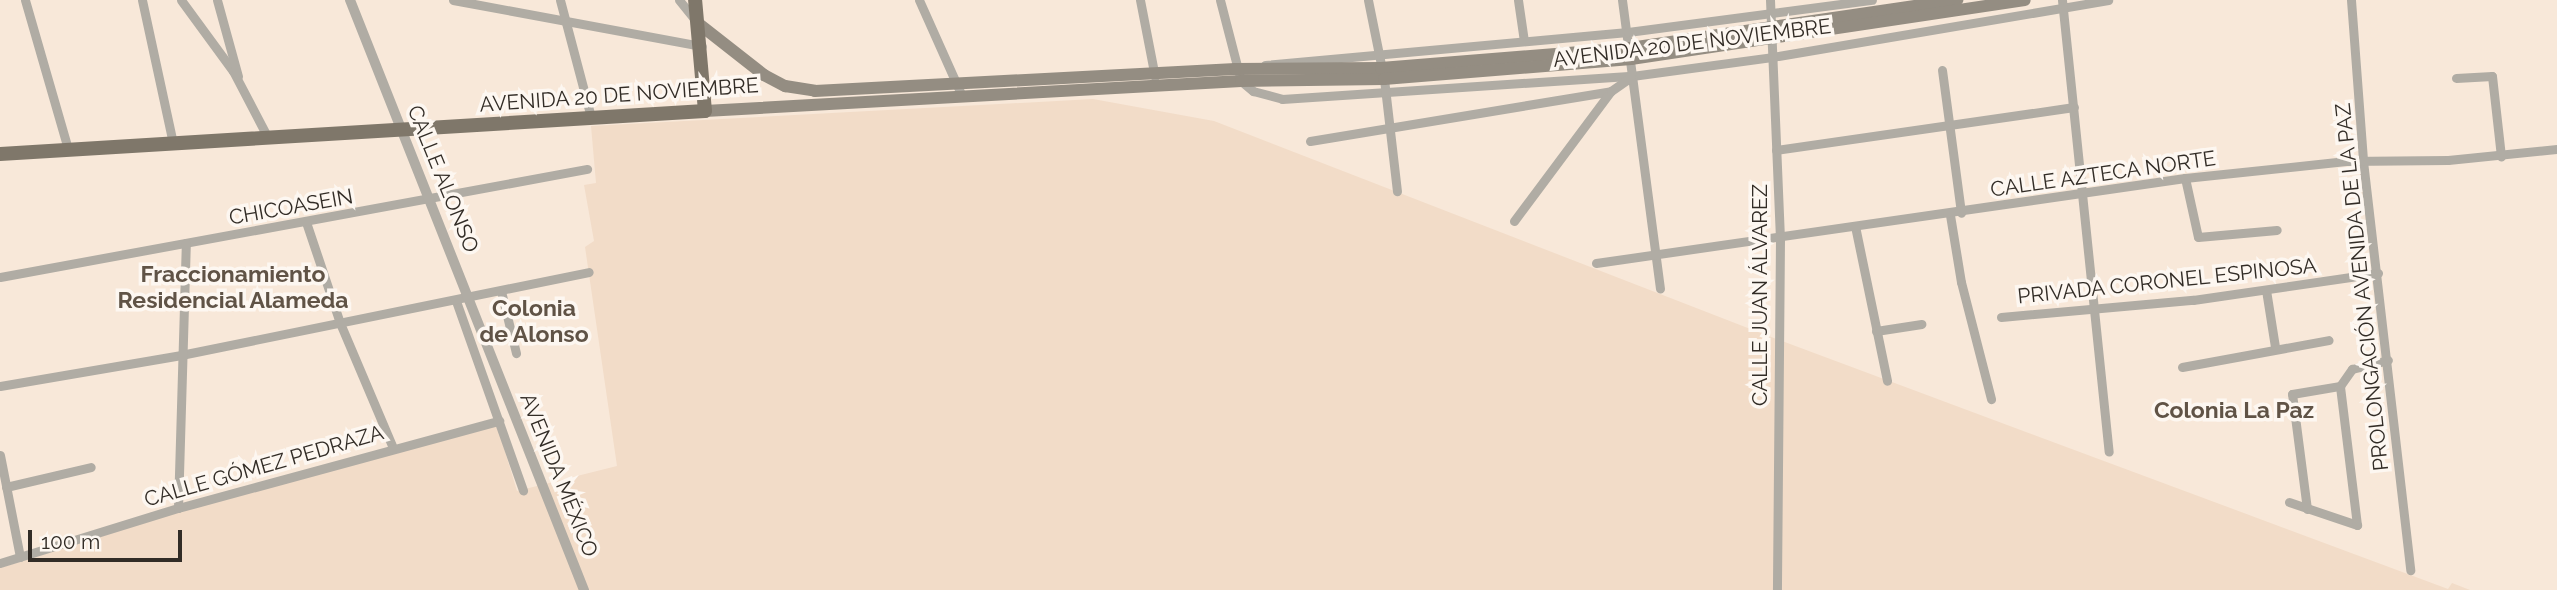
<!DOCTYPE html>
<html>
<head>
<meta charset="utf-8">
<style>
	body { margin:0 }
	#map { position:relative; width:2557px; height:590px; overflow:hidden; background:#f8e8d9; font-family:Raleway,sans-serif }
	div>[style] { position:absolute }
	.built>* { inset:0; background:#f2dcc8 }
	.minor>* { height:9px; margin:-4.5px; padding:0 4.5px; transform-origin:4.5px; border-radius:4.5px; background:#b0aca4 }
	.tertiary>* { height:10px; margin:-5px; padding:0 5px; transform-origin:5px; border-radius:5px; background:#b0aca4 }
	.secondary>* { height:12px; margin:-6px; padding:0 6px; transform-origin:6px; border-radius:6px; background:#948d82 }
	.primary>* { height:14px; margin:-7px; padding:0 7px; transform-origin:7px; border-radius:7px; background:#7f776a }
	span { translate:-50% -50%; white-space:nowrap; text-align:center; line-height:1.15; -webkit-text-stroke:7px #fdf7f1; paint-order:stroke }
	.street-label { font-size:21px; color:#322c26 }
	.neighbourhood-label { font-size:23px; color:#605346; font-weight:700 }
	.scale { position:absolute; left:28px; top:530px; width:154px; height:32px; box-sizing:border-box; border:4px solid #322c26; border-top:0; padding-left:9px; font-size:21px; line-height:24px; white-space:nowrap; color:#322c26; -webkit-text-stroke:5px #fdf7f1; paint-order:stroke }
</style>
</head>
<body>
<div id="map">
	<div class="built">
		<i style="clip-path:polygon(1093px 99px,1214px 121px,1771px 337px,2448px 589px,2452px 583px,2470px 590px,0 590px,0 568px,243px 492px,497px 425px,517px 491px,617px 466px,585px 247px,594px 241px,584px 185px,596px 183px,591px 126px)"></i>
	</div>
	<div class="minor">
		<i style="left:25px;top:0;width:155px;rotate:73.9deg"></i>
		<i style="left:142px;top:0;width:146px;rotate:77.8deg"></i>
		<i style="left:181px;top:0;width:88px;rotate:53.8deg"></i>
		<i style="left:233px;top:71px;width:76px;rotate:62.4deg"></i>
		<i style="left:217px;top:0;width:79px;rotate:74.6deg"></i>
		<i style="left:453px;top:0;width:253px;rotate:10.5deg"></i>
		<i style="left:560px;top:0;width:121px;rotate:75.2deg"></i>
		<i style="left:679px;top:0;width:26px;rotate:51deg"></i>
		<i style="left:919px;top:0;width:105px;rotate:65.9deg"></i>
		<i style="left:1140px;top:0;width:78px;rotate:79deg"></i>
		<i style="left:1220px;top:0;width:84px;rotate:75.5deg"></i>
		<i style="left:1241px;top:81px;width:16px;rotate:40deg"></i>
		<i style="left:1253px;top:91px;width:30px;rotate:15deg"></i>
		<i style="left:1282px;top:99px;width:351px;rotate:-3.8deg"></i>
		<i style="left:1632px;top:76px;width:141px;rotate:-7.7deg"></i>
		<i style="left:1772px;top:57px;width:341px;rotate:-9.6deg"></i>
		<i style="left:1368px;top:0;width:81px;rotate:78.6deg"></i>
		<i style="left:1384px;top:79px;width:113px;rotate:83.4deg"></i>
		<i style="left:1518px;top:0;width:41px;rotate:81.7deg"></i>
		<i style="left:1622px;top:0;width:291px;rotate:82.5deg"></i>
		<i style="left:1770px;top:0;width:239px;rotate:87.6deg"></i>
		<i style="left:1780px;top:239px;width:351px;rotate:90.5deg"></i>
		<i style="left:2062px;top:0;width:454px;rotate:84.1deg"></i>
		<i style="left:2351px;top:0;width:161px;rotate:85.7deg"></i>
		<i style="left:2363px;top:161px;width:412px;rotate:83.4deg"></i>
		<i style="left:1265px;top:65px;width:364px;rotate:-5.2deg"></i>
		<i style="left:1628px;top:32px;width:246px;rotate:-7.5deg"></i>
		<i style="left:1942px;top:70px;width:144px;rotate:82.4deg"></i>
		<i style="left:2456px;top:78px;width:36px;rotate:-3deg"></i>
		<i style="left:2492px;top:76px;width:81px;rotate:83.6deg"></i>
		<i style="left:1310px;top:141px;width:305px;rotate:-9.4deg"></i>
		<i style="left:1776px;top:150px;width:301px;rotate:-8.2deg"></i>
		<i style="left:2185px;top:178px;width:60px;rotate:77.6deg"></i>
		<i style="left:2198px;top:237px;width:79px;rotate:-5.1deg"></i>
		<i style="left:1950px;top:215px;width:68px;rotate:80.7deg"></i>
		<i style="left:1961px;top:282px;width:121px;rotate:75.6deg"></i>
		<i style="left:1514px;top:221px;width:162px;rotate:-53.3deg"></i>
		<i style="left:1611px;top:91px;width:24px;rotate:-35deg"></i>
		<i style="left:306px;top:222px;width:107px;rotate:71.4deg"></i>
		<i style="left:340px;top:323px;width:136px;rotate:67deg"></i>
		<i style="left:1855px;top:226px;width:158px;rotate:78.3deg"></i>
		<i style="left:1596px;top:263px;width:595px;rotate:-8.21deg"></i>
		<i style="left:2185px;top:178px;width:162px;rotate:-6deg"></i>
		<i style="left:2346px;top:161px;width:102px;rotate:-0.6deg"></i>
		<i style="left:2448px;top:160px;width:110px;rotate:-5.8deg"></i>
		<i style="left:0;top:277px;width:597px;rotate:-10.43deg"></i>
		<i style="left:2266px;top:290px;width:58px;rotate:81deg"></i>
		<i style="left:501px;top:291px;width:64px;rotate:76.4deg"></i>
		<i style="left:456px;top:301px;width:201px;rotate:70.5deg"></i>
		<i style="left:2001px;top:317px;width:193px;rotate:-5.1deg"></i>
		<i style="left:2193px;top:300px;width:187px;rotate:-8.3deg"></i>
		<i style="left:1876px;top:331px;width:46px;rotate:-8.8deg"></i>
		<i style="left:2182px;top:367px;width:149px;rotate:-10.4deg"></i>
		<i style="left:0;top:386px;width:184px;rotate:-9.7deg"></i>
		<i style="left:181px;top:355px;width:416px;rotate:-11.5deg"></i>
		<i style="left:0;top:455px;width:104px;rotate:78.9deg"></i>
		<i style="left:6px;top:487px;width:87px;rotate:-13.2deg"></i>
		<i style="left:2289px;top:502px;width:72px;rotate:18.7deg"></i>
		<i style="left:2357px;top:525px;width:140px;rotate:-97deg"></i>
		<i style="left:178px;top:508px;width:265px;rotate:-88.3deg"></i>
		<i style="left:2307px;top:509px;width:116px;rotate:-97.4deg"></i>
		<i style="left:2292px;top:394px;width:49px;rotate:-9.5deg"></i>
		<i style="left:2340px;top:386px;width:21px;rotate:-55deg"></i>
		<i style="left:2352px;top:369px;width:37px;rotate:-14deg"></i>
		<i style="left:0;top:563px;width:186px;rotate:-17.2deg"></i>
		<i style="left:178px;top:508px;width:333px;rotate:-15.2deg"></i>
	</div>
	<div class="tertiary">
		<i style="left:350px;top:0;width:635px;rotate:68.37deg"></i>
	</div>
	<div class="secondary">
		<i style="left:699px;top:24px;width:83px;rotate:38.1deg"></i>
		<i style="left:764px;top:75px;width:24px;rotate:28deg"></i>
		<i style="left:785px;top:86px;width:30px;rotate:9deg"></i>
		<i style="left:815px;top:91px;width:421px;rotate:-3deg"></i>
		<i style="left:1235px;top:69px;width:146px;rotate:-0.4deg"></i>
		<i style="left:1381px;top:68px;width:250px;rotate:-4.6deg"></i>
		<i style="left:1630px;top:48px;width:331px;rotate:-8.4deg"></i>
		<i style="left:705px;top:111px;width:537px;rotate:-3.2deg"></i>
		<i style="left:1241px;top:81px;width:143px;rotate:-0.8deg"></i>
		<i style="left:1384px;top:79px;width:248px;rotate:-4.6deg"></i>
		<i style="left:1631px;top:59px;width:398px;rotate:-8.5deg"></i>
	</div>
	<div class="primary">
		<i style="left:0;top:154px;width:706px;rotate:-3.49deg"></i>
		<i style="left:705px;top:111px;width:111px;rotate:-95.1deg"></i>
	</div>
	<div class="street-label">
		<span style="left:1692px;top:43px;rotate:-7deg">AVENIDA 20 DE NOVIEMBRE</span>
		<span style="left:619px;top:95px;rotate:-4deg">AVENIDA 20 DE NOVIEMBRE</span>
		<span style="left:2103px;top:174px;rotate:-8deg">CALLE AZTECA NORTE</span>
		<span style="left:443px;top:179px;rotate:68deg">CALLE ALONSO</span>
		<span style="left:291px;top:207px;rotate:-10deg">CHICOASEIN</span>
		<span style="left:2167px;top:281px;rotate:-6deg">PRIVADA CORONEL ESPINOSA</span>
		<span style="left:2362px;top:287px;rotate:-96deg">PROLONGACIÓN AVENIDA DE LA PAZ</span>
		<span style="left:1760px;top:295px;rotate:-90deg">CALLE JUAN ÁLVAREZ</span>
		<span style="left:264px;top:466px;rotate:-16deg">CALLE GÓMEZ PEDRAZA</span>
		<span style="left:559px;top:475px;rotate:68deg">AVENIDA MÉXICO</span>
	</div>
	<div class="neighbourhood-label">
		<span style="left:233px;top:287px">Fraccionamiento<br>Residencial Alameda</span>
		<span style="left:534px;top:321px">Colonia<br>de Alonso</span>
		<span style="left:2234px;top:410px">Colonia La Paz</span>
	</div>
	<div class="scale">100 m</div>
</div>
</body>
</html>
